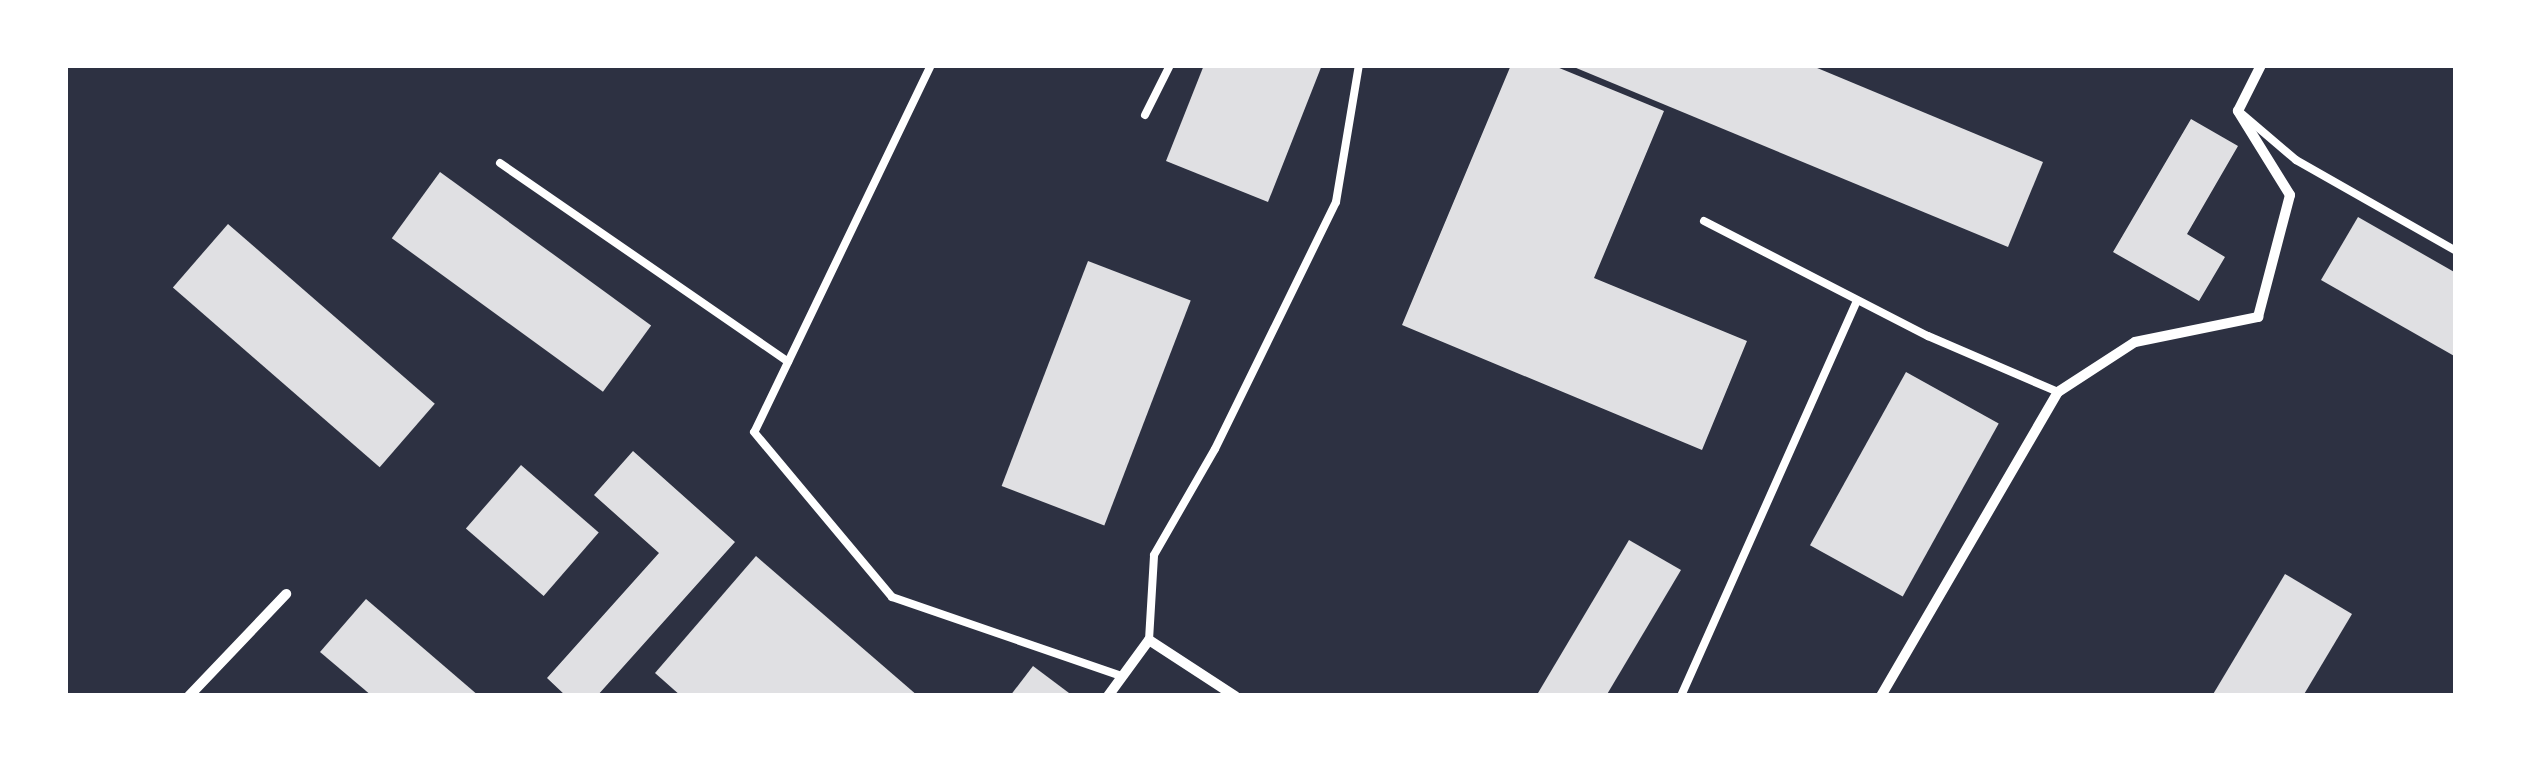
<!DOCTYPE html>
<html>
<head>
<meta charset="utf-8">
<style>
	body { margin:0 }
	#map { position:relative; width:2521px; height:761px; overflow:hidden; background:#2d3142; font-family:Manrope,sans-serif }
	div>[style] { position:absolute }
	.building>* { inset:0; background:#e0e0e3; transform-origin:0 0 }
	.service>* { height:8px; margin:-4px; padding:0 4px; transform-origin:4px; border-radius:4px; background:#fff }
	.minor>* { height:10px; margin:-5px; padding:0 5px; transform-origin:5px; border-radius:5px; background:#fff }
	span { translate:-50% -50%; white-space:nowrap; text-align:center; line-height:1.15; -webkit-text-stroke:8px #fff; paint-order:stroke }
	.frame { position:absolute; inset:0; border:68px solid #fff; pointer-events:none }
</style>
</head>
<body>
<div id="map">
	<div class="building">
		<i style="clip-path:polygon(1204px 65px,1322px 65px,1268px 202px,1166px 161px)"></i>
		<i style="clip-path:polygon(1511px 65px,1552px 65px,1664px 111px,1594px 278px,1747px 341px,1702px 450px,1402px 325px)"></i>
		<i style="clip-path:polygon(1569px 65px,1810px 65px,2043px 162px,2008px 247px)"></i>
		<i style="clip-path:polygon(2191px 119px,2238px 146px,2187px 234px,2225px 257px,2199px 301px,2113px 252px)"></i>
		<i style="left:440px;top:172px;width:261px;height:82px;rotate:36deg"></i>
		<i style="clip-path:polygon(2358px 217px,2456px 273px,2456px 357px,2321px 280px)"></i>
		<i style="left:228px;top:224px;width:274px;height:84px;rotate:41deg"></i>
		<i style="left:1088px;top:261px;width:110px;height:241px;rotate:21deg"></i>
		<i style="left:1906px;top:372px;width:106px;height:198px;rotate:29deg"></i>
		<i style="clip-path:polygon(633px 451px,735px 542px,597px 696px,566px 696px,547px 678px,659px 553px,594px 495px)"></i>
		<i style="left:521px;top:465px;width:103px;height:84px;rotate:41deg"></i>
		<i style="clip-path:polygon(1629px 540px,1681px 570px,1606px 696px,1542px 696px,1538px 693px)"></i>
		<i style="clip-path:polygon(756px 556px,918px 696px,681px 696px,655px 673px)"></i>
		<i style="clip-path:polygon(2285px 574px,2352px 614px,2303px 696px,2212px 696px)"></i>
		<i style="clip-path:polygon(366px 599px,479px 696px,372px 696px,320px 652px)"></i>
		<i style="clip-path:polygon(1033px 666px,1073px 696px,1010px 696px)"></i>
	</div>
	<div class="service">
		<i style="left:931px;top:65px;width:407px;rotate:115.7deg"></i>
		<i style="left:754px;top:432px;width:215px;rotate:50.1deg"></i>
		<i style="left:892px;top:597px;width:243px;rotate:19deg"></i>
		<i style="left:2242px;top:114px;width:71px;rotate:40.4deg"></i>
		<i style="left:2296px;top:160px;width:184px;rotate:29.6deg"></i>
		<i style="left:1145px;top:115px;width:56px;rotate:-63.4deg"></i>
		<i style="left:500px;top:163px;width:350px;rotate:34.6deg"></i>
		<i style="left:1704px;top:221px;width:252px;rotate:27.2deg"></i>
		<i style="left:1928px;top:336px;width:142px;rotate:23.3deg"></i>
		<i style="left:1149px;top:640px;width:85px;rotate:-86.6deg"></i>
		<i style="left:1154px;top:555px;width:122px;rotate:-60.1deg"></i>
		<i style="left:1215px;top:449px;width:275px;rotate:-63.9deg"></i>
		<i style="left:1336px;top:202px;width:139px;rotate:-80.5deg"></i>
		<i style="left:1681px;top:696px;width:433px;rotate:-66deg"></i>
	</div>
	<div class="minor">
		<i style="left:189px;top:696px;width:141px;rotate:-46.4deg"></i>
		<i style="left:1108px;top:696px;width:69px;rotate:-53.8deg"></i>
		<i style="left:1149px;top:640px;width:103px;rotate:33.1deg"></i>
		<i style="left:1881px;top:696px;width:352px;rotate:-59.8deg"></i>
		<i style="left:2058px;top:392px;width:92px;rotate:-33deg"></i>
		<i style="left:2135px;top:342px;width:126px;rotate:-11.5deg"></i>
		<i style="left:2258px;top:317px;width:126px;rotate:-75.3deg"></i>
		<i style="left:2290px;top:195px;width:99px;rotate:-121.8deg"></i>
		<i style="left:2238px;top:111px;width:51px;rotate:-63.4deg"></i>
	</div>
	<div class="frame"></div>
</div>
</body>
</html>
